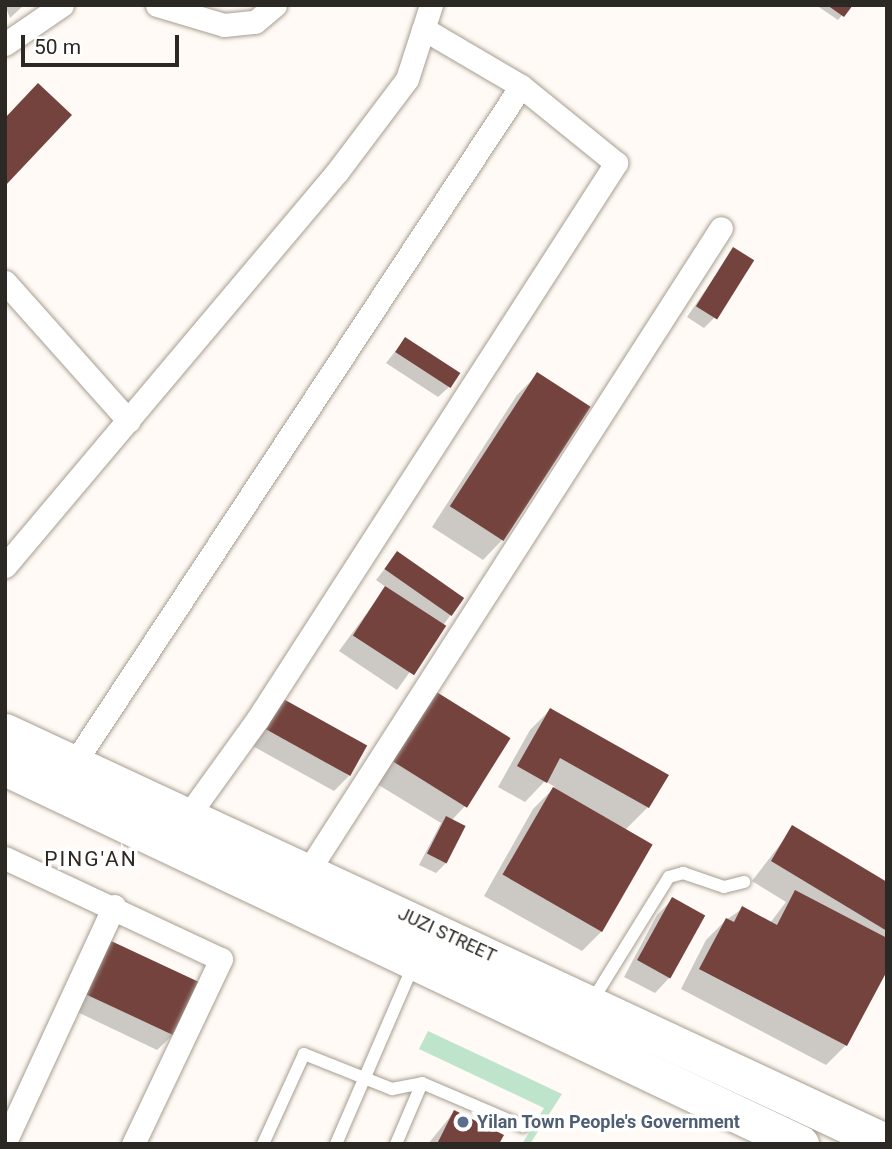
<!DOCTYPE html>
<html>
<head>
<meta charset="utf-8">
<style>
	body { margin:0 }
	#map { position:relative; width:892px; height:1149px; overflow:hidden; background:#fffaf5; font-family:Roboto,sans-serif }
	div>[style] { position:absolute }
	.green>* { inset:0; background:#bee5cc }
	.shadow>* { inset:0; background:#0003 }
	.building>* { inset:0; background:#74433e; transform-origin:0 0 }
	.roads { filter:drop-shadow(0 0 2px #a79e91) drop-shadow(0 0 2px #a79e91) }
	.service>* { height:12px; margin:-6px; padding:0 6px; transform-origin:6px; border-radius:6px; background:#fff }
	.minor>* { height:23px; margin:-11.5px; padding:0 11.5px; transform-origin:11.5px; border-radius:11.5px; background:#fff }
	.primary>* { height:37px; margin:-18.5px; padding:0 18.5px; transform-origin:18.5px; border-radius:18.5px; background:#fff }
	.dots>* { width:19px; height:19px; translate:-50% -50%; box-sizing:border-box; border:4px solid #fff; border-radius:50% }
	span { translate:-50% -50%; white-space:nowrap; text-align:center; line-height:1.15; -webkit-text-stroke:7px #fff; paint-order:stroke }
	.street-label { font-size:18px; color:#2c2924 }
	.service-label { font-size:18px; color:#4e5e75; font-weight:700 }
	.left { translate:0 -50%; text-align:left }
	.quarter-label { font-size:21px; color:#30291f; letter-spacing:2px }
	.frame { position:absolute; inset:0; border:7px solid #2c2924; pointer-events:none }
	.scale { position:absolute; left:21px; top:35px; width:158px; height:32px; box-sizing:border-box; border:4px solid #2c2924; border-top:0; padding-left:9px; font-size:21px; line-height:24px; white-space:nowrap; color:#2c2924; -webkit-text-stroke:5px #fff; paint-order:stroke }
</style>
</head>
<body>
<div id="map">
	<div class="green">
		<i style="clip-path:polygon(428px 1031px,562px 1094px,530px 1144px,522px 1144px,544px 1108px,419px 1049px)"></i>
	</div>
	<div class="shadow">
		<i style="clip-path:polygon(5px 5px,24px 5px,10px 18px)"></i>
		<i style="clip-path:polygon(816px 5px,850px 5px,838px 20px)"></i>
		<i style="clip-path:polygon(734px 249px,714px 318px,704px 328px,687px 317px)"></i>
		<i style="clip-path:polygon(405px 339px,449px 387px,438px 397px,386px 363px)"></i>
		<i style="clip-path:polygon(537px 375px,503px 539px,483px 560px,432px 527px,517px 395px)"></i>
		<i style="clip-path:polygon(397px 553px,462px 599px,397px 690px,339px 651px,386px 587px,376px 580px)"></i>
		<i style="clip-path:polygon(550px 710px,648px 807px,625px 830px,602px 931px,582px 951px,484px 896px,533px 809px,555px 787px,545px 781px,525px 802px,498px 787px,530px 730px)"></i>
		<i style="clip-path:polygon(263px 713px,349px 776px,334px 791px,247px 743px)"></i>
		<i style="clip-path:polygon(415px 713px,465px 806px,451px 821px,446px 863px,436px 873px,419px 865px,441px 823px,372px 781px)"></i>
		<i style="clip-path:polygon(793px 828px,887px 884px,887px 967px,846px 1045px,826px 1065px,681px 989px,706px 940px,726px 920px,742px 909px,770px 923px,786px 902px,752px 881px)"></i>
		<i style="clip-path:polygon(672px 900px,670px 977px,655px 993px,624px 977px,657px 915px)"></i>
		<i style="clip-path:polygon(109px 942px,173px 1035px,157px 1050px,69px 1008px)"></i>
		<i style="clip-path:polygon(454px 1112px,498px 1144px,428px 1144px)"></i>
	</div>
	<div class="building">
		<i style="clip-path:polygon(827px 5px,853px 5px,844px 17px)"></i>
		<i style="clip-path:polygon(38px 83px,72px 115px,5px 186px,5px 118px)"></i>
		<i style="left:733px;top:247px;width:25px;height:70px;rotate:32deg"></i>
		<i style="left:405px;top:337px;width:66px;height:18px;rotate:33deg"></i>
		<i style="left:537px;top:372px;width:64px;height:160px;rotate:33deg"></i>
		<i style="left:397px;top:551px;width:82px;height:22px;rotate:35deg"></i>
		<i style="left:385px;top:586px;width:73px;height:59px;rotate:33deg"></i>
		<i style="left:435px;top:691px;width:89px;height:82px;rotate:32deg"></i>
		<i style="left:278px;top:696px;width:102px;height:35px;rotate:29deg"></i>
		<i style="clip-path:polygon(550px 708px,669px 775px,649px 808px,560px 758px,547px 783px,517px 766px)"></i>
		<i style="left:553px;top:787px;width:115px;height:101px;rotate:30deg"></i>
		<i style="left:446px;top:816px;width:22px;height:42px;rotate:27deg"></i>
		<i style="clip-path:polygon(792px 825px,887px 882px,887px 931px,771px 861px)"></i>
		<i style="clip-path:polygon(795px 890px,887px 938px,887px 971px,847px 1046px,699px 969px,726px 918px,734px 922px,742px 906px,777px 925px)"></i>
		<i style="left:672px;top:897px;width:38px;height:72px;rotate:29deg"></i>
		<i style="left:109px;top:940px;width:101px;height:59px;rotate:25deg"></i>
		<i style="clip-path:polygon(454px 1110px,504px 1135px,499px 1144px,437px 1144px)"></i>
	</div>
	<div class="roads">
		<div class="service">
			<i style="left:592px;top:1001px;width:146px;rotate:-58.2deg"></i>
			<i style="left:669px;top:877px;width:15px;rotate:-16deg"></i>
			<i style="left:683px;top:873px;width:43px;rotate:18.9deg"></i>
			<i style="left:724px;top:887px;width:21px;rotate:-14deg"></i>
			<i style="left:263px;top:1144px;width:99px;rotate:-65.5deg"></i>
			<i style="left:304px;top:1054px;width:95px;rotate:21.7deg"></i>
			<i style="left:392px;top:1089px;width:31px;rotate:-11deg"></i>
			<i style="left:422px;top:1083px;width:110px;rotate:23.1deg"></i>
			<i style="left:336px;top:1144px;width:194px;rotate:-66.6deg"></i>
			<i style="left:396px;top:1144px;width:66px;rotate:-66.9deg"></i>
		</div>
		<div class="minor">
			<i style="left:157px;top:5px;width:70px;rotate:16.6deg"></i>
			<i style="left:224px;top:25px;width:31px;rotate:-6deg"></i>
			<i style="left:255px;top:22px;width:26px;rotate:-40deg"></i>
			<i style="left:5px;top:44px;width:69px;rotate:-34.4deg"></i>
			<i style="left:5px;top:282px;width:186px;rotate:48.3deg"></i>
			<i style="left:5px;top:566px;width:515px;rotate:-49.88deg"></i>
			<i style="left:337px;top:172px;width:116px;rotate:-53deg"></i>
			<i style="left:407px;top:79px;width:78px;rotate:-72deg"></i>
			<i style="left:73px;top:765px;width:813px;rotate:-56.58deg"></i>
			<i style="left:187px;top:817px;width:120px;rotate:-54.2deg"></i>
			<i style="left:257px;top:720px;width:663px;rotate:-57.2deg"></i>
			<i style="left:616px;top:163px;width:122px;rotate:-141deg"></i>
			<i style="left:521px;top:86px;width:113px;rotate:-149.6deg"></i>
			<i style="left:5px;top:858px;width:238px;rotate:25.1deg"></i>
			<i style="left:221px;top:959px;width:205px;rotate:115.4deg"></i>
			<i style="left:308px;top:871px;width:764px;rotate:-57.29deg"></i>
			<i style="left:5px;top:1142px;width:260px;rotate:-65.2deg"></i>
		</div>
		<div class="primary">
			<i style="left:5px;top:732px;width:973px;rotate:24.98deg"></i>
			<i style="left:5px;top:767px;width:880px;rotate:25.37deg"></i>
		</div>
	</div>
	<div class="dots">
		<i style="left:463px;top:1122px;background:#5c6f8a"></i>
	</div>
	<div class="street-label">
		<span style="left:447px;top:935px;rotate:25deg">JUZI STREET</span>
	</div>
	<div class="service-label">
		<span class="left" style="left:477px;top:1122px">Yilan Town People's Government</span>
	</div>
	<div class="quarter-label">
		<span style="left:91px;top:859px">PING'AN</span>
	</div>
	<div class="frame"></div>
	<div class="scale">50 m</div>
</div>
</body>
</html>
